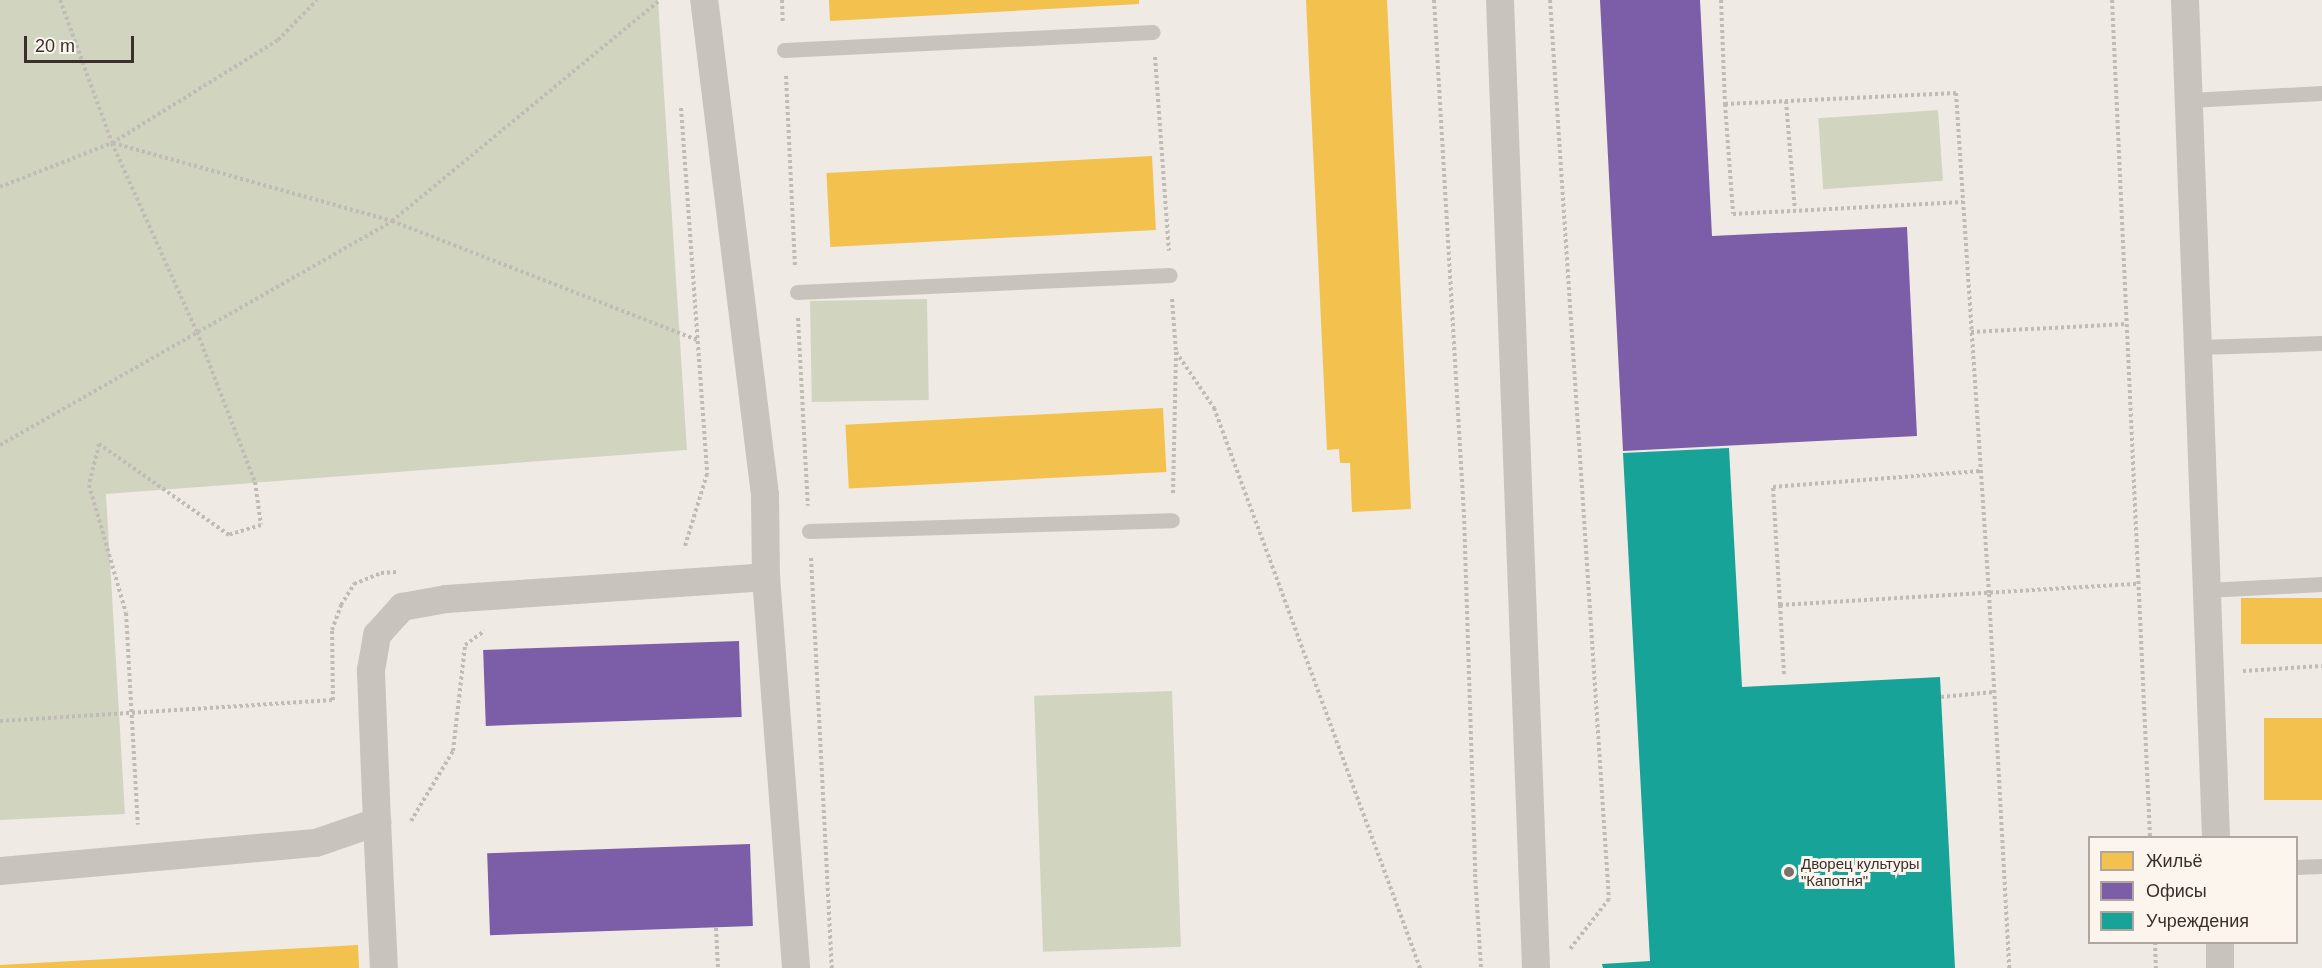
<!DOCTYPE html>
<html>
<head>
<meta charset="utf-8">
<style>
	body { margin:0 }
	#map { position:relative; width:2322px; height:968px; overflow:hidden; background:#f0eae4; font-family:Arial,sans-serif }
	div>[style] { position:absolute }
	.green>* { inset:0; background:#d1d5bf; transform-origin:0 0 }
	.homes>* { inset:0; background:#f2c14e; transform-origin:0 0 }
	.offices>* { inset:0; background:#7b5ea7; transform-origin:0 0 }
	.public>* { inset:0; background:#17a398 }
	.path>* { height:4px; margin-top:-2px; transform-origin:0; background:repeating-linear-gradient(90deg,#c1bbb6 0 3px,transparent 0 6px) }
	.service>* { height:15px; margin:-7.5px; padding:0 7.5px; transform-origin:7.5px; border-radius:7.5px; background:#c9c3bd }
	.minor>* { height:28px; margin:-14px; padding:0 14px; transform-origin:14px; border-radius:14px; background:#c9c3bd }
	.dots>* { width:16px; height:16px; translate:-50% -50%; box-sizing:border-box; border:3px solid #fbf5ed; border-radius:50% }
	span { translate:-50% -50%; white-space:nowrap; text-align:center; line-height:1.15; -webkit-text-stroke:6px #fbf5ed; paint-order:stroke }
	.poi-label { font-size:15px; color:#3a302b }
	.left { translate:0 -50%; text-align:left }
	.legend { position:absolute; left:2088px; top:836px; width:210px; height:108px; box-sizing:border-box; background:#fbf5ed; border:2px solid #aea69f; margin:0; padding:8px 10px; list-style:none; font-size:18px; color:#3a302b }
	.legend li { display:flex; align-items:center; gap:12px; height:30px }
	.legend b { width:30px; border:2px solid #aea69f }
	.scale { position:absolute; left:24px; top:36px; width:110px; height:27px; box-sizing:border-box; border:3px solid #3a302b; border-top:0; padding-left:8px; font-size:18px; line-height:21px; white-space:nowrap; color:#3a302b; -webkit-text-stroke:4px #fbf5ed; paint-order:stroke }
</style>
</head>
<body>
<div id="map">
	<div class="green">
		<i style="clip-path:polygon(0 0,658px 0,687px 450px,106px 494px,125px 814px,0 820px)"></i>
		<i style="left:1938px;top:110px;width:71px;height:120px;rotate:86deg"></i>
		<i style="left:927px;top:299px;width:101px;height:117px;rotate:89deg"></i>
		<i style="left:1172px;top:691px;width:256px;height:138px;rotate:88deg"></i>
	</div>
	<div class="homes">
		<i style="clip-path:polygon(829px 0,1139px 0,1139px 4px,830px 21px)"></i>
		<i style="clip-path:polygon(1306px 0,1387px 0,1411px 509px,1352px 512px,1350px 463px,1340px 463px,1339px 449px,1327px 450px)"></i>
		<i style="left:1152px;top:156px;width:74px;height:326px;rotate:87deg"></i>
		<i style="left:1163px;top:408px;width:64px;height:318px;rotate:87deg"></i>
		<i style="left:2322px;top:598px;width:46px;height:81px;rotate:90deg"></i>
		<i style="left:2322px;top:718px;width:82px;height:58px;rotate:90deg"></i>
		<i style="clip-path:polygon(358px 945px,359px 968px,0 968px,0 965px)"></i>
	</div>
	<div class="offices">
		<i style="clip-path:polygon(1600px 0,1700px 0,1712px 236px,1907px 227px,1917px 436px,1623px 451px)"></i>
		<i style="left:739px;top:641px;width:76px;height:256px;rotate:88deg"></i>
		<i style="left:750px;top:844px;width:82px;height:263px;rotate:88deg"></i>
	</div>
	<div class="public">
		<i style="clip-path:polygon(1729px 448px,1742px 687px,1940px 677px,1955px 968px,1603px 968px,1602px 964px,1650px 961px,1623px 453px)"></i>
	</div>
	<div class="path">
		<i style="left:60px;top:0;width:152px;rotate:70deg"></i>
		<i style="left:112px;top:143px;width:207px;rotate:65.8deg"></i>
		<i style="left:197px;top:332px;width:161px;rotate:68.9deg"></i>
		<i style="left:255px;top:482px;width:43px;rotate:82.1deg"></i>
		<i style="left:261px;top:525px;width:34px;rotate:163deg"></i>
		<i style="left:229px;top:535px;width:159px;rotate:-145deg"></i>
		<i style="left:99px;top:444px;width:42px;rotate:103.7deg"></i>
		<i style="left:89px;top:485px;width:133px;rotate:73.9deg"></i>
		<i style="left:126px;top:613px;width:212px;rotate:86.8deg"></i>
		<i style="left:782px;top:0;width:23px;rotate:88deg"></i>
		<i style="left:1434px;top:0;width:516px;rotate:86.67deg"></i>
		<i style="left:1464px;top:515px;width:359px;rotate:88.2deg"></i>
		<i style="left:1475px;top:874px;width:94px;rotate:86.3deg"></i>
		<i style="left:1550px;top:0;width:901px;rotate:86.25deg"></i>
		<i style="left:1609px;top:899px;width:63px;rotate:128deg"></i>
		<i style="left:1721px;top:0;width:104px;rotate:87.8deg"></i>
		<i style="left:1725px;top:104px;width:231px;rotate:-2.7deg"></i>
		<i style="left:1956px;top:93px;width:502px;rotate:86.23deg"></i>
		<i style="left:1989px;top:594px;width:375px;rotate:86.9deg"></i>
		<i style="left:2112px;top:0;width:839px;rotate:87.4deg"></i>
		<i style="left:1155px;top:57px;width:194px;rotate:85.9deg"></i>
		<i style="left:786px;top:76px;width:190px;rotate:87.3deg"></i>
		<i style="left:1786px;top:101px;width:109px;rotate:85.3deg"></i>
		<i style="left:1725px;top:104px;width:110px;rotate:85.8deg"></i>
		<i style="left:1733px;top:214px;width:230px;rotate:-3deg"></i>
		<i style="left:681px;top:108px;width:367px;rotate:85.9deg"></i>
		<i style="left:707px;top:474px;width:78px;rotate:107deg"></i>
		<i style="left:113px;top:143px;width:290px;rotate:15.6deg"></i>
		<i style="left:392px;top:221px;width:347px;rotate:-39.5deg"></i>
		<i style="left:0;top:187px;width:120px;rotate:-21.4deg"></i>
		<i style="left:112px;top:143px;width:195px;rotate:-31.8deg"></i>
		<i style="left:278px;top:40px;width:56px;rotate:-45.7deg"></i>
		<i style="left:1172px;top:299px;width:53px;rotate:85.7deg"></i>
		<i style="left:1176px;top:352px;width:144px;rotate:91.2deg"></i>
		<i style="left:798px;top:318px;width:188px;rotate:87deg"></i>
		<i style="left:1971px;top:332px;width:156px;rotate:-2.9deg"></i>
		<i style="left:1176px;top:352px;width:68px;rotate:55.8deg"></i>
		<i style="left:1214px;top:408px;width:597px;rotate:69.8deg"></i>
		<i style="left:0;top:445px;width:451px;rotate:-29.7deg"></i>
		<i style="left:392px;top:221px;width:330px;rotate:21.3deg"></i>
		<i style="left:811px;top:558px;width:411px;rotate:87.1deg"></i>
		<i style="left:1780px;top:605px;width:118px;rotate:-93.4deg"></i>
		<i style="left:1773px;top:487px;width:208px;rotate:-4.4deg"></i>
		<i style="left:2243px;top:671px;width:79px;rotate:-3.6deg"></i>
		<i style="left:1784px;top:674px;width:69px;rotate:-93.3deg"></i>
		<i style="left:1780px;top:605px;width:359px;rotate:-3.4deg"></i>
		<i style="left:1941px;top:697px;width:53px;rotate:-5.4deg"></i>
		<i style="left:0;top:721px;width:334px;rotate:-3.6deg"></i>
		<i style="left:333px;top:700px;width:70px;rotate:-90.8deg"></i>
		<i style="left:332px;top:630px;width:27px;rotate:-70deg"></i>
		<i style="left:341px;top:605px;width:25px;rotate:-58deg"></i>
		<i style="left:354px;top:584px;width:29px;rotate:-22deg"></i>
		<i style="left:381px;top:573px;width:16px;rotate:-4deg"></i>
		<i style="left:411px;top:821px;width:82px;rotate:-59deg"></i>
		<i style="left:453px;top:751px;width:107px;rotate:-83.5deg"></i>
		<i style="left:465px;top:645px;width:24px;rotate:-36deg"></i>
		<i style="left:716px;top:928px;width:40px;rotate:87.1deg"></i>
		<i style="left:2155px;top:942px;width:26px;rotate:88deg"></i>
	</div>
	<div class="service">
		<i style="left:784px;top:50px;width:369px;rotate:-2.8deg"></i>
		<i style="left:2189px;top:100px;width:133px;rotate:-3deg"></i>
		<i style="left:797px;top:292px;width:373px;rotate:-2.6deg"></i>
		<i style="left:2198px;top:347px;width:124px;rotate:-1.8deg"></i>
		<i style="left:809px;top:531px;width:363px;rotate:-1.7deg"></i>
		<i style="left:2207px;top:590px;width:115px;rotate:-3deg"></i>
		<i style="left:2296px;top:867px;width:26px;rotate:-2deg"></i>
	</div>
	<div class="minor">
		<i style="left:1500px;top:0;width:969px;rotate:87.87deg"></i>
		<i style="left:2185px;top:0;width:839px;rotate:87.88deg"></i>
		<i style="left:766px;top:577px;width:392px;rotate:85.6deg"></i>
		<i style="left:377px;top:822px;width:146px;rotate:87.3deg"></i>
		<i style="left:0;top:871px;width:317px;rotate:-5.1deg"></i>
		<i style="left:316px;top:843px;width:65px;rotate:-19deg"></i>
		<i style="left:377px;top:822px;width:152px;rotate:-92.3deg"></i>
		<i style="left:371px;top:670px;width:36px;rotate:-80deg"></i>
		<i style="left:377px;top:635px;width:38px;rotate:-48deg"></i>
		<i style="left:402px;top:607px;width:45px;rotate:-10.3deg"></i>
		<i style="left:446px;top:599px;width:321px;rotate:-3.9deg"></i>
		<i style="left:766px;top:577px;width:82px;rotate:-90.7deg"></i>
		<i style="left:765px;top:495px;width:499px;rotate:-97deg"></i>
		<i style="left:2220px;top:942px;width:26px;rotate:90deg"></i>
	</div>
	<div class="dots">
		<i style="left:1789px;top:872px;background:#7a716c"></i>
	</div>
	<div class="poi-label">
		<span class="left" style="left:1801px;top:872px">Дворец культуры<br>"Капотня"</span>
	</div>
	<ul class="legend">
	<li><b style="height:16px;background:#f2c14e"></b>Жильё</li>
	<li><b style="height:16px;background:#7b5ea7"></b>Офисы</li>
	<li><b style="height:16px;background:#17a398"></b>Учреждения</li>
	</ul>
	<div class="scale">20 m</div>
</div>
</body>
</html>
